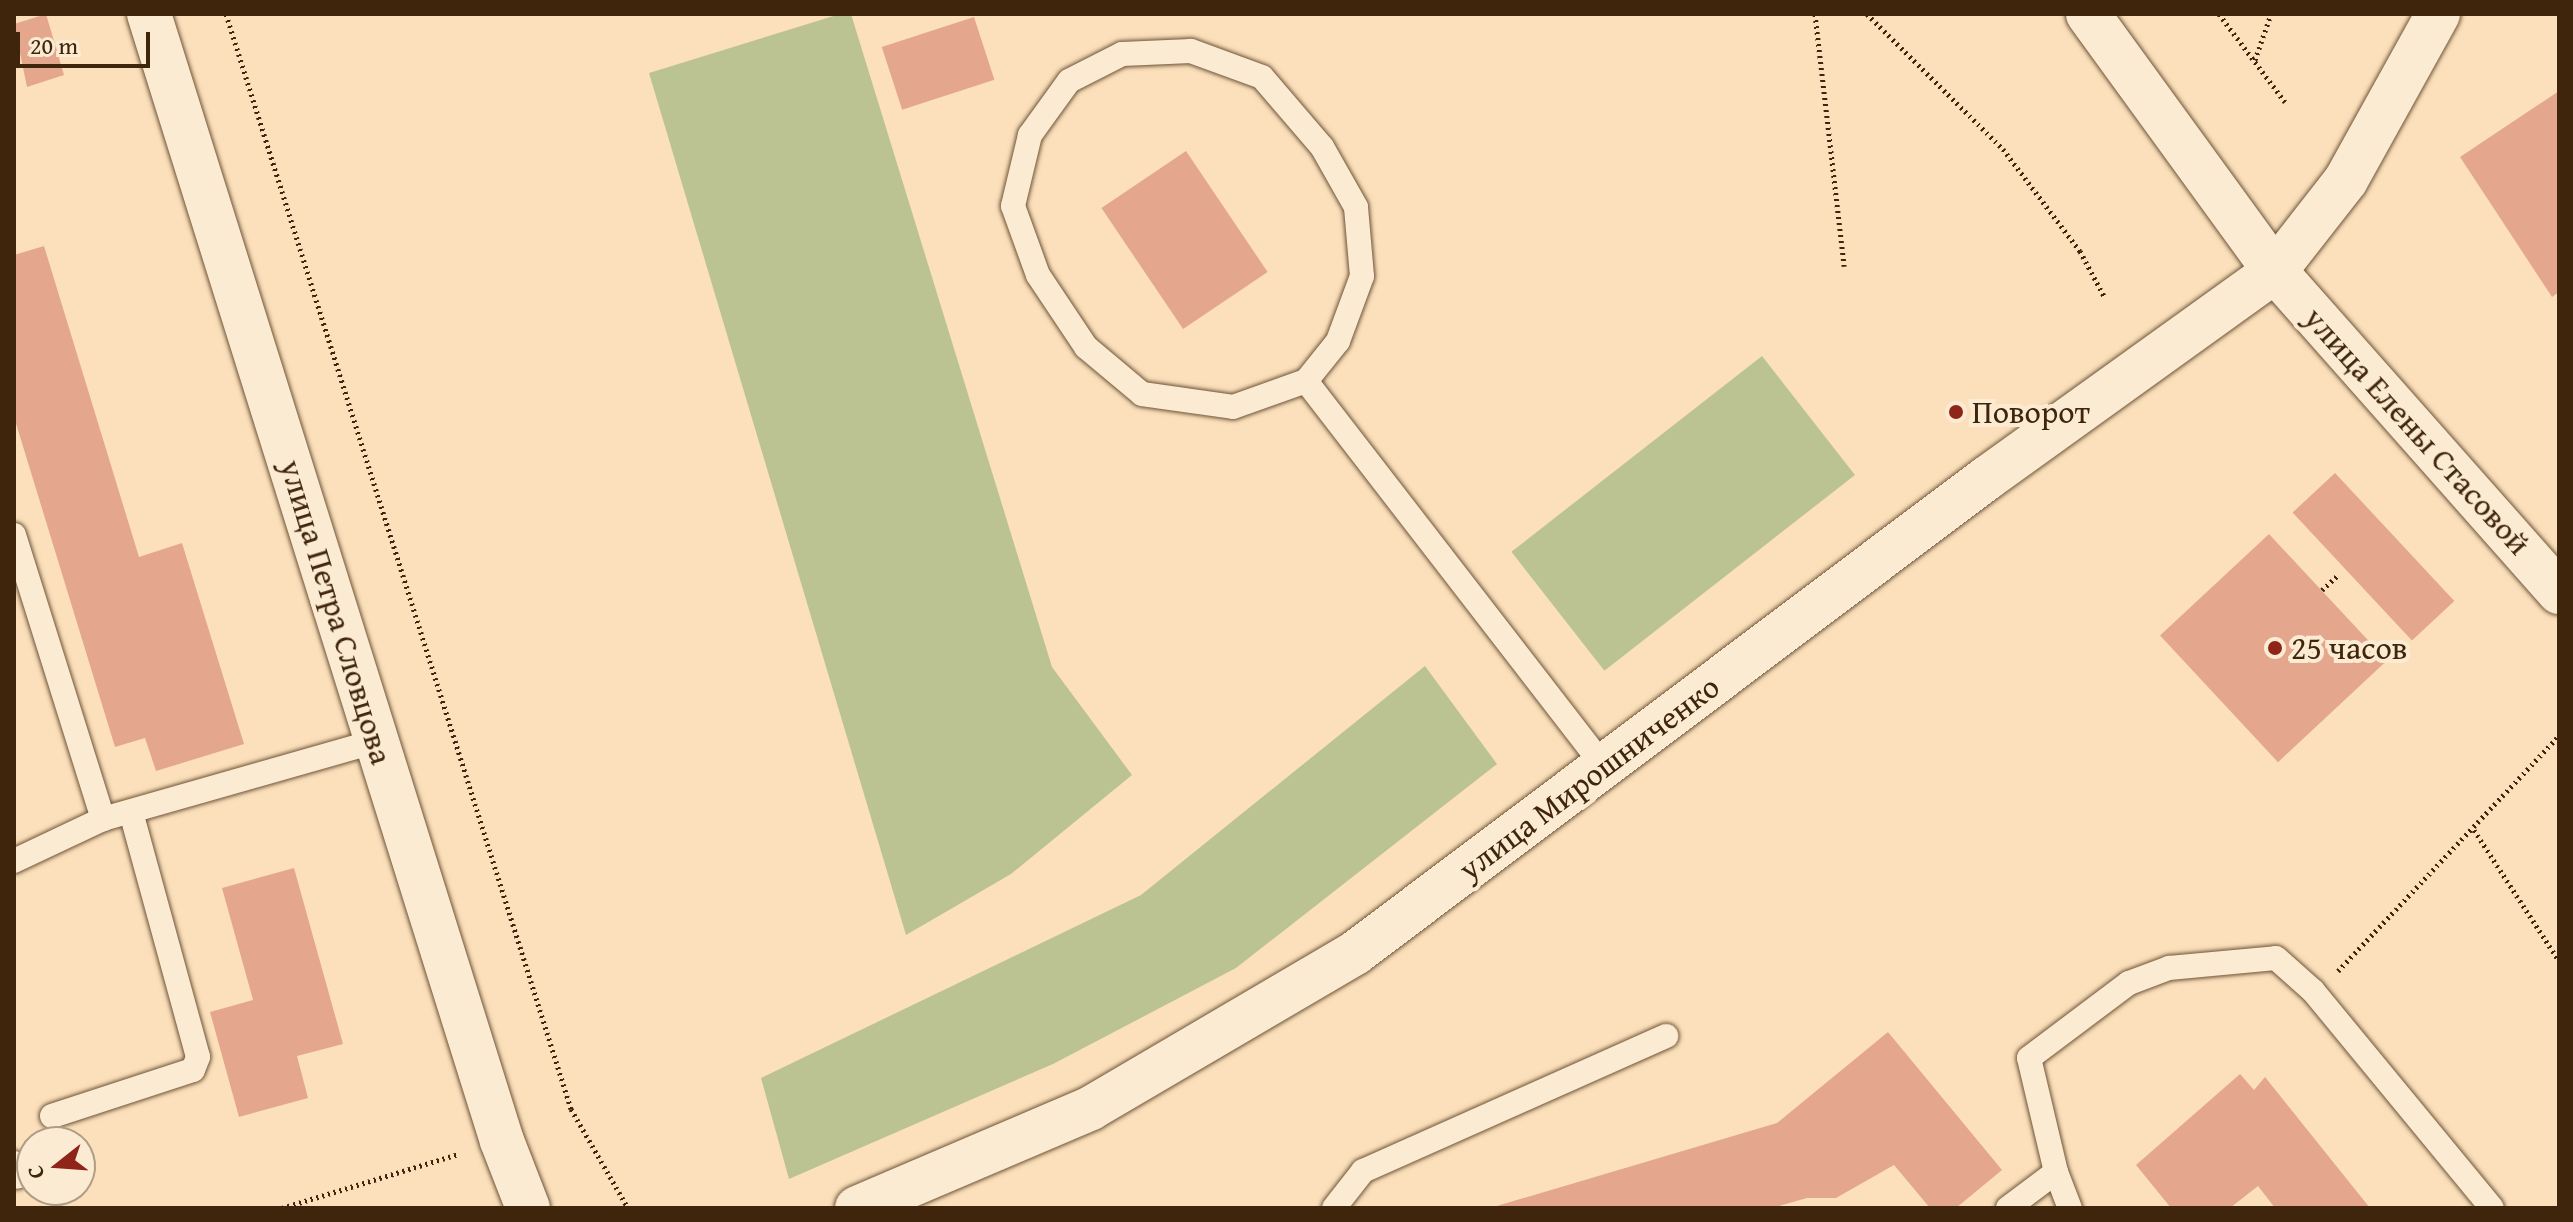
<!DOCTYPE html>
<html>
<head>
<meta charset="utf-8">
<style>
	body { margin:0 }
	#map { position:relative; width:2573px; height:1222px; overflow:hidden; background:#fbe0bb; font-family:"Gentium Book Plus",serif }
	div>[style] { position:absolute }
	.green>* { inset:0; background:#bcc392; transform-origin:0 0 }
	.building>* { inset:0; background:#e4a78e; transform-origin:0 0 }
	.path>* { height:5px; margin-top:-2.5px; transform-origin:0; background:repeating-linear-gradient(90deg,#40250d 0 2px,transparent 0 6px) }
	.roads { filter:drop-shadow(0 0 2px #6f5438) drop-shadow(0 0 2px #6f5438) }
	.lane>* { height:24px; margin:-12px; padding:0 12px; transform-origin:12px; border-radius:12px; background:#fcebd3 }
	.street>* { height:44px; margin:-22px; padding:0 22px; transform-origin:22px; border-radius:22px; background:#fcebd3 }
	.secondary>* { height:44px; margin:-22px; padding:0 22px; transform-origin:22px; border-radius:22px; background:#fcebd3 }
	.dots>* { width:22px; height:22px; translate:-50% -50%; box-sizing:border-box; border:4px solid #fcebd3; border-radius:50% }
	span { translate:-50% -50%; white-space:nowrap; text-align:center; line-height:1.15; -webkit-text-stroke:8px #fcebd3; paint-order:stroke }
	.poi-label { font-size:32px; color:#40250d }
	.left { translate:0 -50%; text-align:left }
	.street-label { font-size:32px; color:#40250d }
	.frame { position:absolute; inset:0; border:16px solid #40250d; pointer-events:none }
	.north { position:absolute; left:16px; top:1126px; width:80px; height:80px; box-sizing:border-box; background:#fcebd3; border:2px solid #b19c84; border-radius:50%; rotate:253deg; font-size:22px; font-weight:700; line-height:32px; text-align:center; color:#40250d }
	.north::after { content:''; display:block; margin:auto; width:28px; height:36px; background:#8f2418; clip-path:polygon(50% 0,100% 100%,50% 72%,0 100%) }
	.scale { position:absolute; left:16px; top:32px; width:134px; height:36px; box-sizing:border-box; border:4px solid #40250d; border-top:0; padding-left:10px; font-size:24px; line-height:28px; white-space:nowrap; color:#40250d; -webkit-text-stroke:6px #fcebd3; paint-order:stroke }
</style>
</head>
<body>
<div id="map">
	<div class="green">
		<i style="clip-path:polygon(840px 14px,851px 14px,1052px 667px,1132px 775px,1011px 874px,906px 935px,649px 73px)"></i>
		<i style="left:1762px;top:356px;width:151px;height:318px;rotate:52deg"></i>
		<i style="clip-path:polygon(1425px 666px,1497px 764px,1236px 968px,1053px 1064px,789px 1179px,761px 1078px,1141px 895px)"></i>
	</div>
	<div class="building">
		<i style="clip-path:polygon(46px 14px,64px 75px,27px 87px,14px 24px)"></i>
		<i style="left:974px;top:17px;width:66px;height:97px;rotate:72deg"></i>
		<i style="clip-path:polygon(2559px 91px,2559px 292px,2552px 297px,2460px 157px)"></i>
		<i style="left:1186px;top:151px;width:146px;height:102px;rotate:56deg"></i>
		<i style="clip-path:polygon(44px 246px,139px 557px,182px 543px,244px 744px,156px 771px,145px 738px,115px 747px,14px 417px,14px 255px)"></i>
		<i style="left:2335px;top:473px;width:175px;height:58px;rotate:47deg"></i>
		<i style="left:2269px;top:534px;width:173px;height:149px;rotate:47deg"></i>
		<i style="clip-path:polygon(294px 868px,343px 1044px,297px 1056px,308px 1098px,239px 1117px,210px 1012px,253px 1000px,222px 888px)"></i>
		<i style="clip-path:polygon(1888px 1032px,2002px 1170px,1956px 1208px,1930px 1208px,1894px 1165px,1836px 1198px,1807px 1198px,1772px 1208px,1490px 1208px,1777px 1123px)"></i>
		<i style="clip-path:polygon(2240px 1074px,2254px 1090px,2265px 1077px,2370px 1208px,2275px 1208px,2258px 1186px,2230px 1208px,2171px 1208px,2136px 1165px)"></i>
	</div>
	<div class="path">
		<i style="left:226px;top:14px;width:1148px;rotate:72.51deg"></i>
		<i style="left:571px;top:1109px;width:114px;rotate:60.1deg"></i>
		<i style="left:1815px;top:14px;width:254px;rotate:83.4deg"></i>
		<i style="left:1867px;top:14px;width:192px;rotate:44.8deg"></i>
		<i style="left:2003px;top:149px;width:128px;rotate:53deg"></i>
		<i style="left:2080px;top:251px;width:53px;rotate:62deg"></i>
		<i style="left:2219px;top:14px;width:110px;rotate:53.1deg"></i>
		<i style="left:2255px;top:60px;width:49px;rotate:-70.8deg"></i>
		<i style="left:2322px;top:590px;width:21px;rotate:-43deg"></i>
		<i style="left:2474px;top:830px;width:156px;rotate:57deg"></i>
		<i style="left:2338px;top:971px;width:323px;rotate:-46.8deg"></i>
		<i style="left:282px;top:1208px;width:185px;rotate:-17deg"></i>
	</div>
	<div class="roads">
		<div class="lane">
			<i style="left:1306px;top:381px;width:51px;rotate:-51.3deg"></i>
			<i style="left:1338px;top:341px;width:69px;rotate:-69.7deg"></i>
			<i style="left:1362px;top:276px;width:69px;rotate:-95deg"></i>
			<i style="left:1356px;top:207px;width:69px;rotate:-119.5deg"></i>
			<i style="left:1322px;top:147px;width:92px;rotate:-130.6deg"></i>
			<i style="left:1262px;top:77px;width:76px;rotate:-159.9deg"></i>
			<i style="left:1191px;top:51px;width:69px;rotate:177.5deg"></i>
			<i style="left:1122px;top:54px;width:59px;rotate:153deg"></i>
			<i style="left:1069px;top:81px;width:67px;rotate:125.8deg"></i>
			<i style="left:1030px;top:135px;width:73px;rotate:103.5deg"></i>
			<i style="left:1013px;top:206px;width:73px;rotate:70.1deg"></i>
			<i style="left:1038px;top:275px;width:87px;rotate:56.3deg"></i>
			<i style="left:1086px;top:347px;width:73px;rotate:40deg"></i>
			<i style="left:1142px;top:394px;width:92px;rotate:8.1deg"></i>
			<i style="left:1233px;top:407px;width:77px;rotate:-19.6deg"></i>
			<i style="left:1306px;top:381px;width:488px;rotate:52.3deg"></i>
			<i style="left:14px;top:535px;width:298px;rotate:72.6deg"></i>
			<i style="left:14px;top:861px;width:98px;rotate:-25.3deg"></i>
			<i style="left:103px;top:819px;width:284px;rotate:-15.9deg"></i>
			<i style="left:52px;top:1116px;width:148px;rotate:-18.1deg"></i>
			<i style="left:193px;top:1070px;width:14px;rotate:-69deg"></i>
			<i style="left:198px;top:1057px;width:254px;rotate:-105.3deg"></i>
			<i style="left:14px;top:1163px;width:14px;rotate:73deg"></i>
			<i style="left:18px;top:1176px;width:4px;rotate:166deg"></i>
			<i style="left:2056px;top:1172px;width:39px;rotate:69deg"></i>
			<i style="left:1334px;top:1208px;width:47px;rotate:-51.9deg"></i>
			<i style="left:1363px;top:1171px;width:332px;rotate:-24deg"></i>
			<i style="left:2008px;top:1208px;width:60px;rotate:-36.9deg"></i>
			<i style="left:2056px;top:1172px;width:117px;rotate:-103.3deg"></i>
			<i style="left:2029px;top:1058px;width:125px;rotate:-36.9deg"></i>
			<i style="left:2129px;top:983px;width:43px;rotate:-20.6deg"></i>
			<i style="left:2169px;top:968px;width:107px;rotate:-5.3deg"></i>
			<i style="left:2276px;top:958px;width:50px;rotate:41.7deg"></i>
			<i style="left:2313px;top:991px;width:281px;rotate:50.5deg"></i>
		</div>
		<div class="street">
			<i style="left:149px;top:14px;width:1181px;rotate:72.61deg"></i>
			<i style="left:502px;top:1141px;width:72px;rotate:68.8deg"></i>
			<i style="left:2275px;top:271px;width:115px;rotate:-52deg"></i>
			<i style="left:2346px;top:180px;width:190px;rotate:-61deg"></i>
		</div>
		<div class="secondary">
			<i style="left:2088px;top:14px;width:318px;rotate:54deg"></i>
			<i style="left:2275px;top:271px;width:429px;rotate:48.5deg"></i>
			<i style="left:857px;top:1208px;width:254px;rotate:-23.1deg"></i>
			<i style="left:1091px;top:1108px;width:306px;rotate:-30.4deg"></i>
			<i style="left:1355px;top:953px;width:791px;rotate:-36.93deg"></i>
			<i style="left:1987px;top:478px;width:355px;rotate:-35.7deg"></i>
		</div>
	</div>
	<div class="dots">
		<i style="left:1956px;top:412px;background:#8f2418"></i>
		<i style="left:2275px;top:648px;background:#8f2418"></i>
	</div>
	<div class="poi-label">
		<span class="left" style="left:1972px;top:412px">Поворот</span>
		<span class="left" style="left:2291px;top:648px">25 часов</span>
	</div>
	<div class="street-label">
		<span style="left:2417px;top:431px;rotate:48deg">улица Елены Стасовой</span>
		<span style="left:336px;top:612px;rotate:73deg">улица Петра Словцова</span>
		<span style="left:1589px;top:778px;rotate:-37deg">улица Мирошниченко</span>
	</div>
	<div class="frame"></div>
	<div class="north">С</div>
	<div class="scale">20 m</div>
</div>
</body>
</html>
